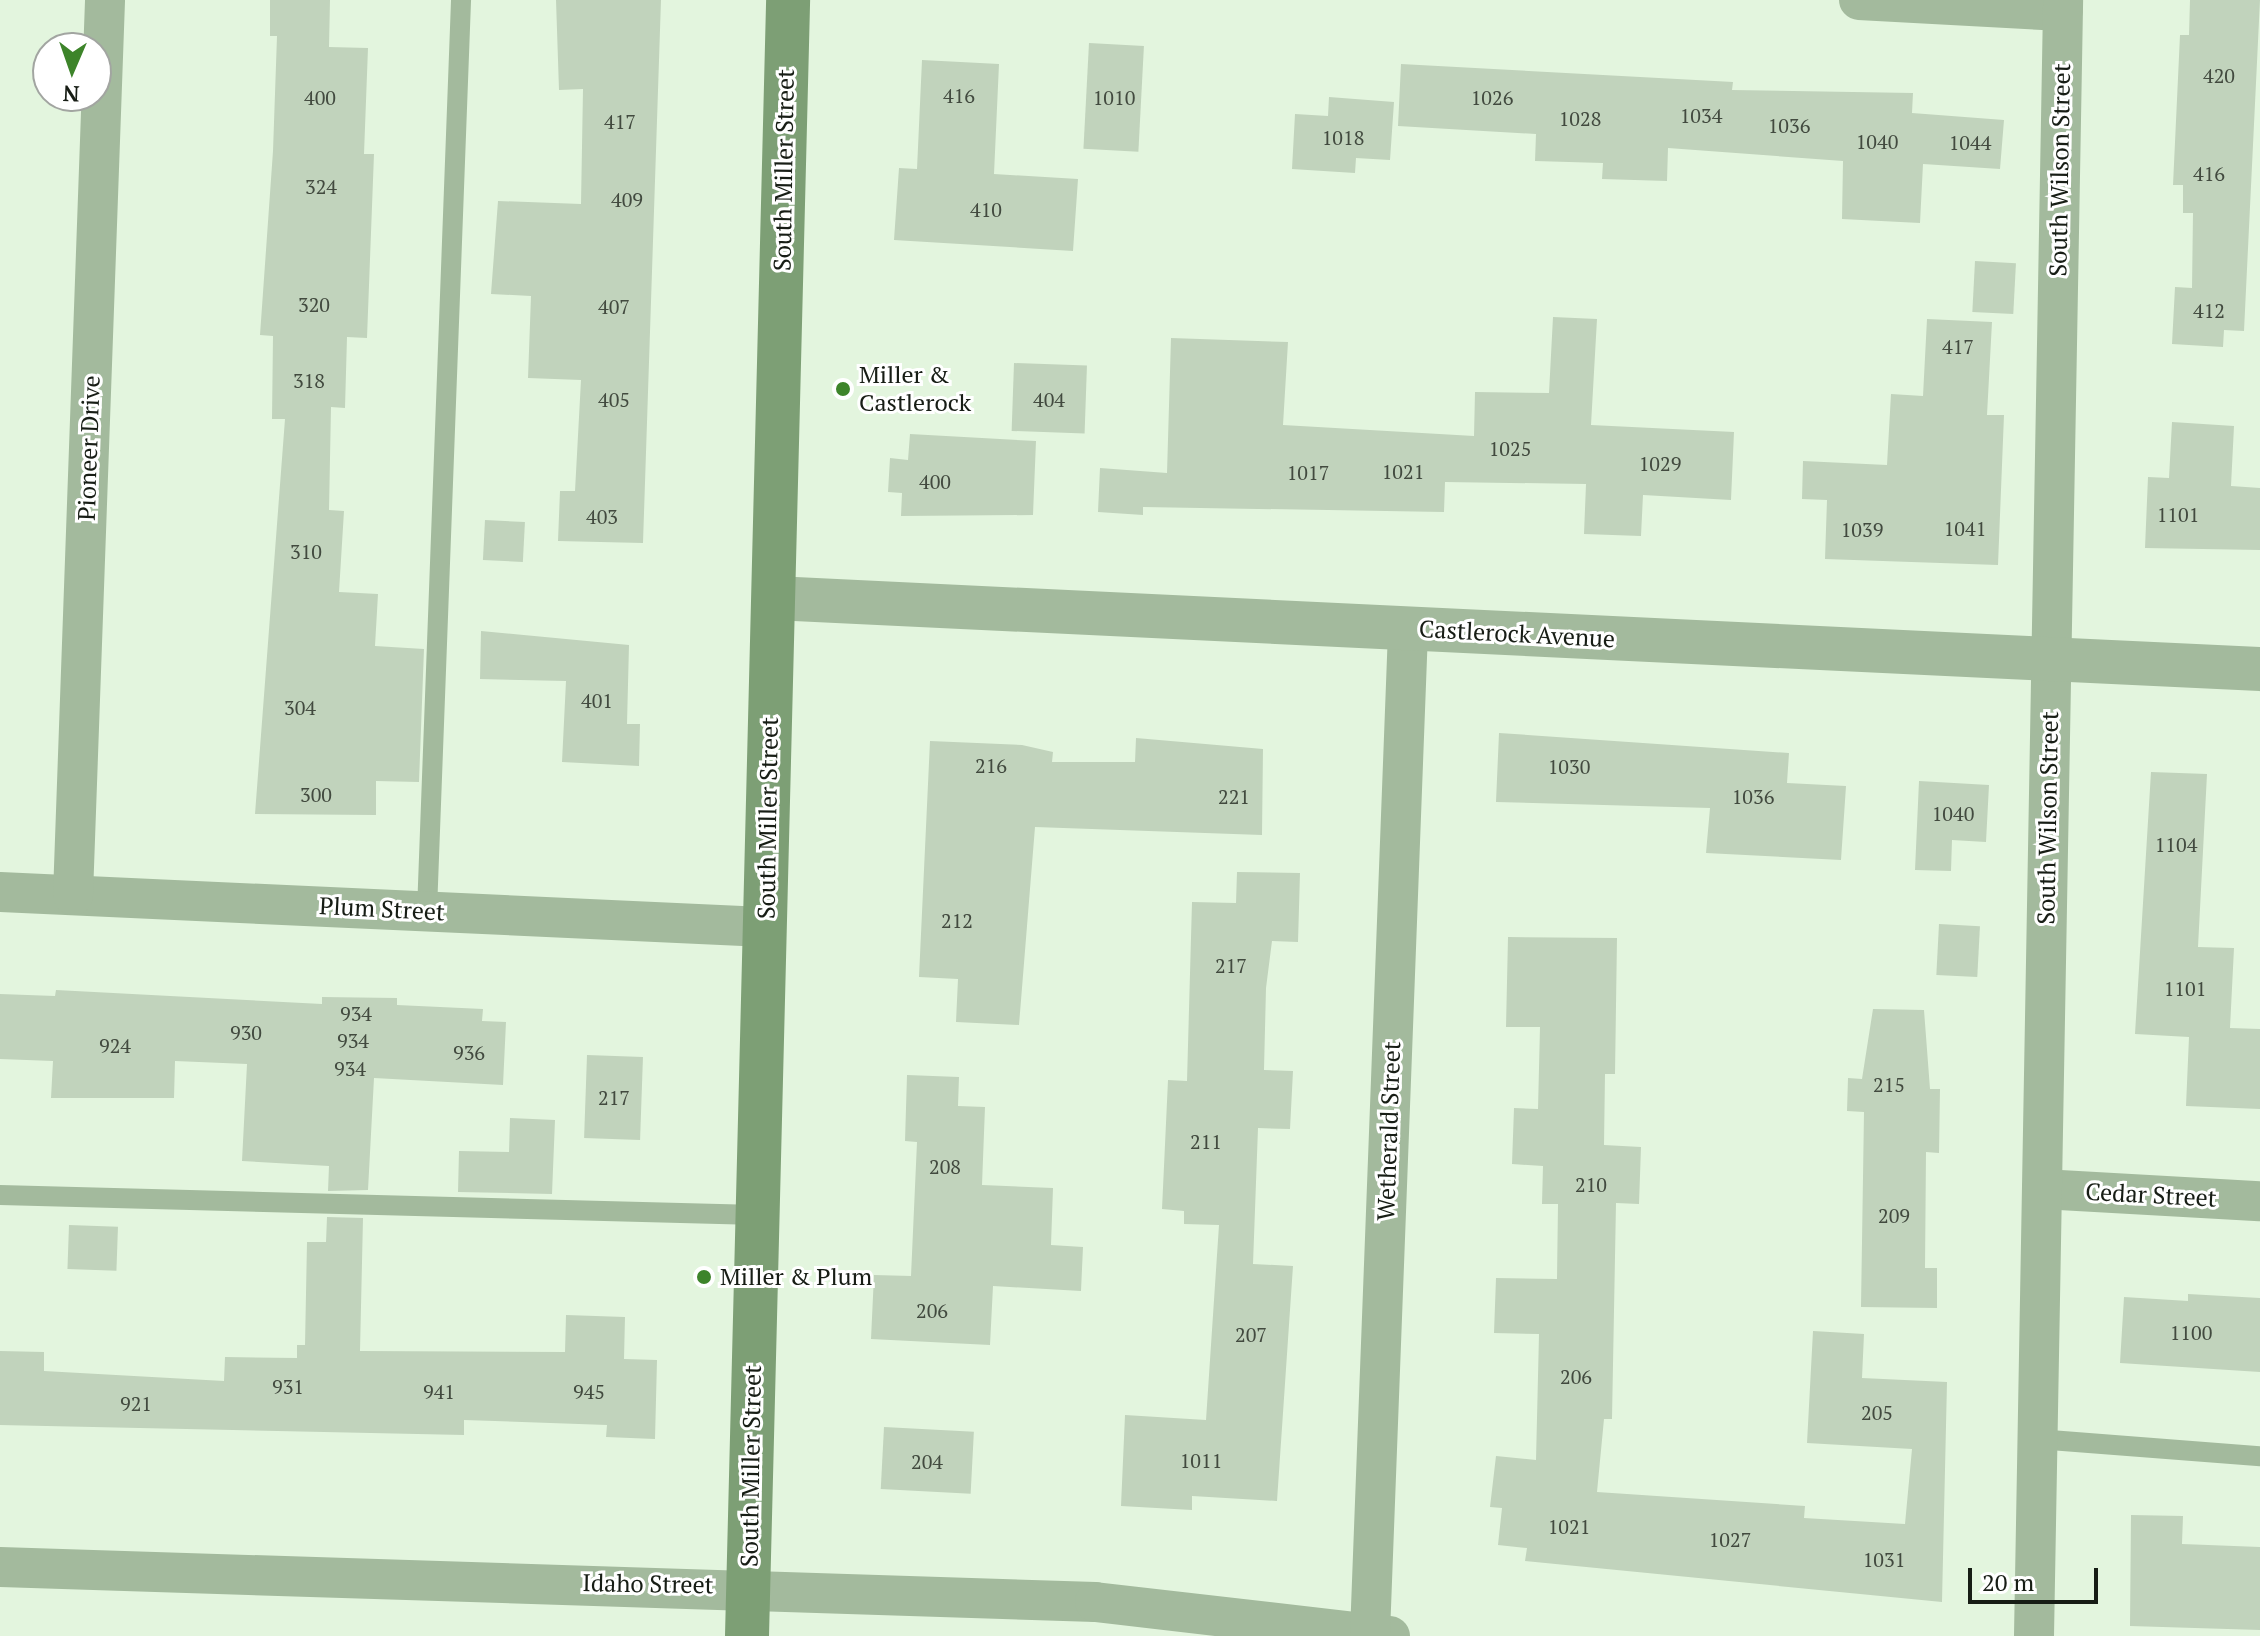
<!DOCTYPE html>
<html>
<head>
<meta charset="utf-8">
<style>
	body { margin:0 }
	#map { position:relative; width:2260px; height:1636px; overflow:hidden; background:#e3f5de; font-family:"PT Serif",serif }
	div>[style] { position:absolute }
	.building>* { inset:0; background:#c1d3bc; transform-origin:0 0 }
	.service>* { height:20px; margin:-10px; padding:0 10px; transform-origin:10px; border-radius:10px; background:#a3ba9d }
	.minor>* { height:40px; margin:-20px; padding:0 20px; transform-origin:20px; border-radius:20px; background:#a3ba9d }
	.tertiary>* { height:44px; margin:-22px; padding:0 22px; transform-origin:22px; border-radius:22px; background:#a3ba9d }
	.secondary>* { height:44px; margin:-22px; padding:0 22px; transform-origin:22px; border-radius:22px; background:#7d9f75 }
	.dots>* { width:22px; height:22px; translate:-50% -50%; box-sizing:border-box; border:4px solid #fff; border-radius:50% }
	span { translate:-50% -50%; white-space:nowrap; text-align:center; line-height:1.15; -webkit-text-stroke:6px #fff; paint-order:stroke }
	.number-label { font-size:20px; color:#424a3f }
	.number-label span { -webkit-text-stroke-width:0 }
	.street-label { font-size:24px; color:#171d15 }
	.poi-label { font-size:24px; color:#171d15 }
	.left { translate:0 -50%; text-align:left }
	.north { position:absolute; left:32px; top:32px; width:80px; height:80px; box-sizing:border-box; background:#fff; border:2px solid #a2a5a1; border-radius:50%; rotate:182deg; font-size:22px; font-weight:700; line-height:32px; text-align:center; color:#171d15 }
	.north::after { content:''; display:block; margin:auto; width:28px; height:36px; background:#3d842a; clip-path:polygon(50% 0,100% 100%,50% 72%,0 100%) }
	.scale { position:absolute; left:1968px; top:1568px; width:130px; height:36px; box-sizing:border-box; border:4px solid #171d15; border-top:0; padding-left:10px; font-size:24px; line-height:28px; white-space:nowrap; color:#171d15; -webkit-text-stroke:6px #fff; paint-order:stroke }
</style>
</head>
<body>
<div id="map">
	<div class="building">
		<i style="clip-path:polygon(270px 0,330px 0,329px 47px,368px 48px,364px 154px,374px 154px,367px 338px,347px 337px,345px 408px,331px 407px,329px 510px,344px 511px,339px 592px,378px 594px,375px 646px,424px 649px,419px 782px,376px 781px,376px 815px,255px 814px,285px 419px,272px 419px,273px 336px,260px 335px,273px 151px,277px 36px,270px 36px)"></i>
		<i style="clip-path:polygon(556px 0,661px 0,643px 543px,558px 541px,560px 491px,575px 491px,581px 380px,528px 378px,531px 296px,491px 294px,498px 201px,581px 204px,583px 89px,559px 90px)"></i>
		<i style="clip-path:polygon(2190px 0,2260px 0,2244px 331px,2224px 330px,2223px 347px,2172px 344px,2175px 287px,2192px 288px,2193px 213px,2183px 213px,2183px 185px,2173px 185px,2180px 35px,2189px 35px)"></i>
		<i style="left:1089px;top:43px;width:55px;height:106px;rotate:3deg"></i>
		<i style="clip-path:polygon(922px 60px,999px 64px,994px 174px,1078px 179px,1073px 251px,894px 240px,899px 168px,917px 169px)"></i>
		<i style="clip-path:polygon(1401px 64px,1733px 82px,1732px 90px,1913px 93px,1912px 113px,2004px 120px,2000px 169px,1923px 164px,1920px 223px,1842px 219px,1843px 161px,1668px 148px,1667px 181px,1602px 179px,1603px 163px,1535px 161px,1536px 134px,1398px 126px)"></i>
		<i style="clip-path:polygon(1329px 97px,1394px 102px,1390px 160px,1356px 158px,1355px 173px,1292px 169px,1295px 114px,1328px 116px)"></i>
		<i style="left:1975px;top:261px;width:41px;height:51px;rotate:3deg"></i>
		<i style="clip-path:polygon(1553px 317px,1597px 319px,1591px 425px,1734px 432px,1731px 500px,1643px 495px,1641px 536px,1584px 534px,1586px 484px,1445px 482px,1444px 512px,1143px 507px,1143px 515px,1098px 512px,1100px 468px,1167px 473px,1171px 338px,1288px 342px,1283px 425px,1474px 436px,1475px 392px,1549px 393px)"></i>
		<i style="clip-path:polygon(1927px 319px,1992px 322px,1987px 415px,2004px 415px,1998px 565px,1825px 559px,1827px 500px,1802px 499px,1803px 461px,1887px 465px,1891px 394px,1923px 396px)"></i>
		<i style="left:1014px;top:363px;width:73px;height:68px;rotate:2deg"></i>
		<i style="clip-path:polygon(2172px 422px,2234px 426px,2231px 486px,2260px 488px,2260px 550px,2145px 548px,2148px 477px,2169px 478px)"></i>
		<i style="clip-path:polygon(910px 434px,1036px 441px,1033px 515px,901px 516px,902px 493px,888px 492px,890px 458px,908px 460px)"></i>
		<i style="left:485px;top:520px;width:40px;height:40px;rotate:3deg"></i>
		<i style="clip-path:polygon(481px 631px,629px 645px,627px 724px,640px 724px,639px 766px,562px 762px,566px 681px,480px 679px)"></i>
		<i style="clip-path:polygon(1499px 733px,1789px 753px,1787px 783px,1846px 786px,1841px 860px,1706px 853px,1710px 808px,1496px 802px)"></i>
		<i style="clip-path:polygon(1136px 738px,1263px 749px,1262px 835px,1035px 827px,1019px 1025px,956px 1022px,958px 979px,919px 977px,930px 741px,1022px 745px,1053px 752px,1052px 762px,1135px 762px)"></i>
		<i style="clip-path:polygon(2151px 772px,2207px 774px,2198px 947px,2234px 948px,2230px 1028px,2260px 1029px,2260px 1109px,2186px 1106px,2189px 1037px,2135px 1034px)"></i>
		<i style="clip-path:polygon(1919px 781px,1989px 785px,1986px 842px,1952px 840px,1951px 871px,1915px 870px)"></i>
		<i style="clip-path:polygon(1237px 872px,1300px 873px,1298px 942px,1272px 941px,1266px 988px,1264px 1070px,1293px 1071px,1290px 1129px,1258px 1128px,1253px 1264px,1293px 1266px,1277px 1501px,1192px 1496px,1192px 1510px,1121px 1506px,1125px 1415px,1206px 1420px,1219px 1225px,1184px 1224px,1184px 1211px,1162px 1209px,1168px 1080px,1187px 1081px,1192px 902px,1236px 903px)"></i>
		<i style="left:1939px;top:924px;width:41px;height:51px;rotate:3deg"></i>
		<i style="clip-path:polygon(1508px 937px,1617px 938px,1615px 1074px,1605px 1074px,1604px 1145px,1641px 1147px,1639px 1204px,1616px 1203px,1612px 1419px,1604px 1419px,1597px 1492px,1805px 1506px,1804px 1518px,1905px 1524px,1912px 1449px,1807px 1443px,1813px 1331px,1864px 1334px,1862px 1378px,1947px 1382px,1942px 1602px,1525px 1561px,1527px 1548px,1498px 1545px,1502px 1508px,1490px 1507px,1496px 1456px,1536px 1460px,1539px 1334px,1494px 1333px,1496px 1278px,1557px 1279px,1558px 1204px,1542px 1204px,1543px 1166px,1512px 1164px,1514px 1108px,1538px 1109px,1540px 1027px,1506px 1027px)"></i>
		<i style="clip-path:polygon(56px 990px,322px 1004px,322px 997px,397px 998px,397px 1005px,483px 1009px,482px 1021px,506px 1022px,503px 1085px,374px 1078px,368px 1190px,328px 1191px,329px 1166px,242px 1161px,247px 1064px,175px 1061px,174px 1098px,51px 1098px,53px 1061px,0 1059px,0 994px,55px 996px)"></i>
		<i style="clip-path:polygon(1873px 1009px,1924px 1010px,1930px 1089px,1940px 1089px,1939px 1153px,1926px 1152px,1925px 1268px,1937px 1268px,1937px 1308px,1861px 1307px,1864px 1112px,1847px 1111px,1848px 1078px,1862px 1079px)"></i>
		<i style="left:587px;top:1055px;width:56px;height:83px;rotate:2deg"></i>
		<i style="clip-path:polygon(907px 1075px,959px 1077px,958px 1106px,985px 1107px,982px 1185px,1053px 1188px,1051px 1245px,1083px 1247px,1081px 1291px,993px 1286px,990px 1345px,871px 1339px,874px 1275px,911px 1276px,917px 1142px,905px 1141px)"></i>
		<i style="clip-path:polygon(510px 1118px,555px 1120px,552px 1194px,458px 1192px,459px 1151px,509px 1152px)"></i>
		<i style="clip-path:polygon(327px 1217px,363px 1218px,360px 1351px,565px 1352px,566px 1315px,625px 1317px,624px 1359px,657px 1360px,655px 1439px,606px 1437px,607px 1425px,464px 1420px,464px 1435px,0 1425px,0 1351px,44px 1352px,44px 1371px,224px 1381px,225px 1357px,297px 1358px,297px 1345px,305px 1345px,307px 1242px,326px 1242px)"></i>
		<i style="left:69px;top:1225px;width:49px;height:44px;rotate:2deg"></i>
		<i style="clip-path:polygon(2188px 1294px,2260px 1298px,2260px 1372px,2120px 1363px,2124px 1297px,2188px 1301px)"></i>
		<i style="left:884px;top:1427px;width:90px;height:62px;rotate:3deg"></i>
		<i style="clip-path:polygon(2131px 1515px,2183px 1516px,2182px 1544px,2260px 1547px,2260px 1630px,2130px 1626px)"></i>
	</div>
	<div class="service">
		<i style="left:427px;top:911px;width:912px;rotate:-87.86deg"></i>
		<i style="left:0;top:1195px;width:758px;rotate:1.51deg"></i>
		<i style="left:2037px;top:1439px;width:224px;rotate:4.4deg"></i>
	</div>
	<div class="minor">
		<i style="left:1859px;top:0;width:204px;rotate:3.1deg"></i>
		<i style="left:0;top:892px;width:766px;rotate:2.62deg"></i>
		<i style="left:73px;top:895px;width:896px;rotate:-87.95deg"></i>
		<i style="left:2042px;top:1189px;width:218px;rotate:3.2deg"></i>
		<i style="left:0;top:1567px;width:1096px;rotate:1.83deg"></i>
		<i style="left:1095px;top:1602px;width:297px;rotate:6.6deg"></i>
		<i style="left:1370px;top:1634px;width:1006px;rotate:-87.83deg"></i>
		<i style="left:2034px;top:1636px;width:1636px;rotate:-88.98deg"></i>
	</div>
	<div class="tertiary">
		<i style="left:774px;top:598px;width:1488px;rotate:2.74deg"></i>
	</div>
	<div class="secondary">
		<i style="left:747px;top:1636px;width:1637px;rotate:-88.56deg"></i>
	</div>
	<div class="dots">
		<i style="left:843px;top:389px;background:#3d842a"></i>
		<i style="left:704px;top:1277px;background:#3d842a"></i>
	</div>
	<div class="number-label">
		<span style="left:2219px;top:75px">420</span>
		<span style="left:959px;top:95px">416</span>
		<span style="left:320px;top:97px">400</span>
		<span style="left:1114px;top:97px">1010</span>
		<span style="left:1492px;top:97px">1026</span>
		<span style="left:1701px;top:115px">1034</span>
		<span style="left:1580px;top:118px">1028</span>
		<span style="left:620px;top:121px">417</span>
		<span style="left:1789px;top:125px">1036</span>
		<span style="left:1343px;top:137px">1018</span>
		<span style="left:1877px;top:141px">1040</span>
		<span style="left:1970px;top:142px">1044</span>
		<span style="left:2209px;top:173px">416</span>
		<span style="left:321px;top:186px">324</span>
		<span style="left:627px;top:199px">409</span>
		<span style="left:986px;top:209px">410</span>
		<span style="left:314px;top:304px">320</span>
		<span style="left:614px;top:306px">407</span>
		<span style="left:2209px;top:310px">412</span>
		<span style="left:1958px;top:346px">417</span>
		<span style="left:309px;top:380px">318</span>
		<span style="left:614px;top:399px">405</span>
		<span style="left:1049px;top:399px">404</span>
		<span style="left:1510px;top:448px">1025</span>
		<span style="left:1660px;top:463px">1029</span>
		<span style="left:1403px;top:471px">1021</span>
		<span style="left:1308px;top:472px">1017</span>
		<span style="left:935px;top:481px">400</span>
		<span style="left:2178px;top:514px">1101</span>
		<span style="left:602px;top:516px">403</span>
		<span style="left:1965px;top:528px">1041</span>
		<span style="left:1862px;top:529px">1039</span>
		<span style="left:306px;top:551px">310</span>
		<span style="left:597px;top:700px">401</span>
		<span style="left:300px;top:707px">304</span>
		<span style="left:991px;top:765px">216</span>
		<span style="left:1569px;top:766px">1030</span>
		<span style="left:316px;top:794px">300</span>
		<span style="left:1234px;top:796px">221</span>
		<span style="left:1753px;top:796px">1036</span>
		<span style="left:1953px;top:813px">1040</span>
		<span style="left:2176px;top:844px">1104</span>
		<span style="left:957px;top:920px">212</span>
		<span style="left:1231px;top:965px">217</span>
		<span style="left:2185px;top:988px">1101</span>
		<span style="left:356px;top:1013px">934</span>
		<span style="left:246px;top:1032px">930</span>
		<span style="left:353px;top:1040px">934</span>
		<span style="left:115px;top:1045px">924</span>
		<span style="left:469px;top:1052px">936</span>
		<span style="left:350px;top:1068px">934</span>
		<span style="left:1889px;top:1084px">215</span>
		<span style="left:614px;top:1097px">217</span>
		<span style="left:1206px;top:1141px">211</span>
		<span style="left:945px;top:1166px">208</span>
		<span style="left:1591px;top:1184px">210</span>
		<span style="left:1894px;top:1215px">209</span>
		<span style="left:932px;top:1310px">206</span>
		<span style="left:2191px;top:1332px">1100</span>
		<span style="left:1251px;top:1334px">207</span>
		<span style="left:1576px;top:1376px">206</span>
		<span style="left:288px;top:1386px">931</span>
		<span style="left:439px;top:1391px">941</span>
		<span style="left:589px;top:1391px">945</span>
		<span style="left:136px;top:1403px">921</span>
		<span style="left:1877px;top:1412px">205</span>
		<span style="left:1201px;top:1460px">1011</span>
		<span style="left:927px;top:1461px">204</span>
		<span style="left:1569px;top:1526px">1021</span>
		<span style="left:1730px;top:1539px">1027</span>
		<span style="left:1884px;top:1559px">1031</span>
	</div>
	<div class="street-label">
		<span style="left:784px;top:170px;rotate:-89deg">South Miller Street</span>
		<span style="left:2060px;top:170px;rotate:-89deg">South Wilson Street</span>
		<span style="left:89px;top:448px;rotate:-88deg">Pioneer Drive</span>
		<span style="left:1517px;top:634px;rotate:3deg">Castlerock Avenue</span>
		<span style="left:768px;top:818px;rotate:-89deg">South Miller Street</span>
		<span style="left:2048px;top:818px;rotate:-89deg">South Wilson Street</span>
		<span style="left:382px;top:909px;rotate:3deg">Plum Street</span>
		<span style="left:1389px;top:1131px;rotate:-88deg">Wetherald Street</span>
		<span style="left:2151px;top:1195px;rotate:3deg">Cedar Street</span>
		<span style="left:751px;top:1466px;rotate:-89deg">South Miller Street</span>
		<span style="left:648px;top:1584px;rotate:1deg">Idaho Street</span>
	</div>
	<div class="poi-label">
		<span class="left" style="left:859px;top:389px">Miller &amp;<br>Castlerock</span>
		<span class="left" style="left:720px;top:1277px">Miller &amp; Plum</span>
	</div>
	<div class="north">N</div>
	<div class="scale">20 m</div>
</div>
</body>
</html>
